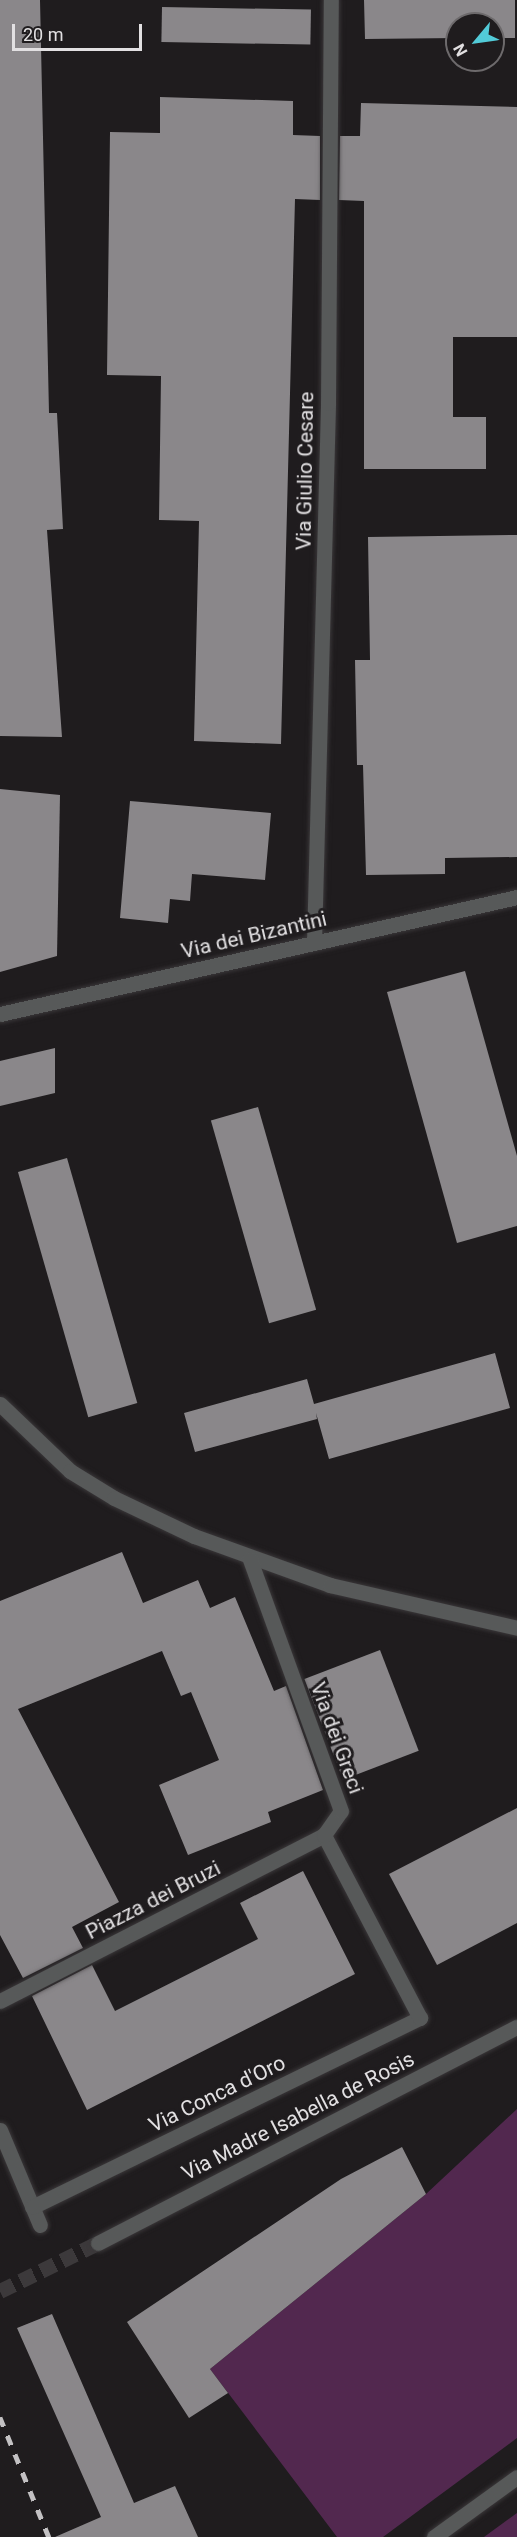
<!DOCTYPE html>
<html>
<head>
<meta charset="utf-8">
<style>
	body { margin:0 }
	#map { position:relative; width:517px; height:2537px; overflow:hidden; background:#1f1c1e; font-family:Roboto,sans-serif }
	div>[style] { position:absolute }
	.green>* { inset:0; background:#52284f }
	.building>* { inset:0; background:#8a878a; transform-origin:0 0 }
	.minor-tunnel>* { height:15px; margin-top:-7.5px; transform-origin:0; background:repeating-linear-gradient(90deg,#3c393b 0 15px,transparent 0 23px) }
	.roads { filter:drop-shadow(0 0 2px #3a3739) drop-shadow(0 0 2px #3a3739) }
	.minor>* { height:15px; margin:-7.5px; padding:0 7.5px; transform-origin:7.5px; border-radius:7.5px; background:#575959 }
	.rail>* { height:4.5px; margin-top:-2.25px; transform-origin:0; background:repeating-linear-gradient(90deg,#c3c1c3 0 10px,transparent 0 20px) }
	span { translate:-50% -50%; white-space:nowrap; text-align:center; line-height:1.15; -webkit-text-stroke:6px #1f1c1e; paint-order:stroke }
	.street-label { font-size:21px; color:#e2e0e2 }
	.north { position:absolute; left:445px; top:12px; width:60px; height:60px; box-sizing:border-box; background:#1f1c1e; border:2px solid #6d6a6c; border-radius:50%; rotate:241deg; font-size:16px; font-weight:700; line-height:24px; text-align:center; color:#e2e0e2 }
	.north::after { content:''; display:block; margin:auto; width:21px; height:27px; background:#52cbd8; clip-path:polygon(50% 0,100% 100%,50% 72%,0 100%) }
	.scale { position:absolute; left:12px; top:24px; width:130px; height:27px; box-sizing:border-box; border:3px solid #e2e0e2; border-top:0; padding-left:8px; font-size:18px; line-height:21px; white-space:nowrap; color:#e2e0e2; -webkit-text-stroke:4px #1f1c1e; paint-order:stroke }
</style>
</head>
<body>
<div id="map">
	<div class="green">
		<i style="clip-path:polygon(517px 2109px,517px 2438px,383px 2537px,337px 2537px,210px 2369px,426px 2194px)"></i>
		<i style="clip-path:polygon(517px 2513px,517px 2537px,484px 2537px)"></i>
	</div>
	<div class="building">
		<i style="clip-path:polygon(0 0,40px 0,49px 413px,57px 413px,63px 529px,47px 530px,62px 737px,0 736px)"></i>
		<i style="clip-path:polygon(364px 0,515px 0,515px 38px,493px 38px,493px 24px,457px 24px,457px 38px,365px 39px)"></i>
		<i style="left:162px;top:7px;width:149px;height:35px;rotate:1deg"></i>
		<i style="clip-path:polygon(160px 97px,293px 101px,293px 135px,320px 136px,320px 200px,295px 199px,281px 744px,194px 741px,199px 521px,159px 520px,161px 376px,107px 375px,110px 132px,160px 133px)"></i>
		<i style="clip-path:polygon(361px 103px,517px 107px,517px 337px,453px 337px,453px 417px,486px 417px,486px 469px,364px 469px,364px 201px,339px 200px,340px 136px,360px 136px)"></i>
		<i style="clip-path:polygon(517px 535px,517px 857px,445px 858px,445px 874px,366px 875px,363px 765px,357px 765px,355px 660px,370px 660px,368px 537px)"></i>
		<i style="clip-path:polygon(0 789px,60px 795px,57px 956px,0 972px)"></i>
		<i style="clip-path:polygon(130px 801px,271px 813px,265px 880px,192px 874px,190px 901px,170px 899px,168px 923px,120px 918px)"></i>
		<i style="clip-path:polygon(465px 971px,517px 1156px,517px 1226px,457px 1243px,387px 992px)"></i>
		<i style="clip-path:polygon(55px 1048px,55px 1093px,0 1106px,0 1061px)"></i>
		<i style="left:258px;top:1107px;width:211px;height:49px;rotate:74deg"></i>
		<i style="left:67px;top:1158px;width:255px;height:51px;rotate:74deg"></i>
		<i style="clip-path:polygon(495px 1353px,510px 1408px,329px 1459px,316px 1413px,317px 1419px,195px 1452px,184px 1413px,307px 1379px,314px 1404px)"></i>
		<i style="clip-path:polygon(122px 1552px,143px 1603px,198px 1580px,210px 1608px,235px 1597px,274px 1691px,286px 1686px,323px 1790px,268px 1812px,271px 1822px,188px 1855px,159px 1785px,219px 1760px,191px 1692px,181px 1696px,162px 1651px,18px 1709px,119px 1902px,72px 1927px,83px 1948px,23px 1978px,0 1935px,0 1601px)"></i>
		<i style="left:380px;top:1650px;width:108px;height:81px;rotate:69deg"></i>
		<i style="clip-path:polygon(517px 1808px,517px 1923px,437px 1965px,389px 1874px)"></i>
		<i style="clip-path:polygon(303px 1871px,355px 1974px,87px 2110px,32px 1996px,92px 1965px,115px 2011px,258px 1939px,240px 1903px)"></i>
		<i style="clip-path:polygon(402px 2147px,426px 2194px,210px 2369px,228px 2393px,189px 2418px,127px 2322px,341px 2179px)"></i>
		<i style="clip-path:polygon(52px 2314px,134px 2503px,175px 2486px,198px 2537px,55px 2537px,101px 2517px,17px 2328px)"></i>
	</div>
	<div class="minor-tunnel">
		<i style="left:0;top:2291px;width:109px;rotate:-26.1deg"></i>
	</div>
	<div class="roads">
		<div class="minor">
			<i style="left:314px;top:943px;width:540px;rotate:-88.51deg"></i>
			<i style="left:328px;top:403px;width:403px;rotate:-89.6deg"></i>
			<i style="left:0;top:1014px;width:530px;rotate:-12.75deg"></i>
			<i style="left:0;top:1404px;width:97px;rotate:43.7deg"></i>
			<i style="left:70px;top:1471px;width:52px;rotate:31.5deg"></i>
			<i style="left:114px;top:1498px;width:89px;rotate:25.4deg"></i>
			<i style="left:194px;top:1536px;width:145px;rotate:19.8deg"></i>
			<i style="left:330px;top:1585px;width:192px;rotate:12.9deg"></i>
			<i style="left:0;top:2001px;width:364px;rotate:-27.1deg"></i>
			<i style="left:0;top:2130px;width:103px;rotate:67.2deg"></i>
			<i style="left:32px;top:2207px;width:432px;rotate:-26deg"></i>
			<i style="left:420px;top:2018px;width:207px;rotate:-117.7deg"></i>
			<i style="left:324px;top:1835px;width:29px;rotate:-55deg"></i>
			<i style="left:341px;top:1811px;width:268px;rotate:-109.9deg"></i>
			<i style="left:98px;top:2243px;width:471px;rotate:-27.3deg"></i>
			<i style="left:434px;top:2537px;width:102px;rotate:-35.9deg"></i>
		</div>
	</div>
	<div class="rail">
		<i style="left:0;top:2417px;width:130px;rotate:67.8deg"></i>
	</div>
	<div class="street-label">
		<span style="left:305px;top:471px;rotate:-89deg">Via Giulio Cesare</span>
		<span style="left:254px;top:935px;rotate:-13deg">Via dei Bizantini</span>
		<span style="left:337px;top:1738px;rotate:70deg">Via dei Greci</span>
		<span style="left:153px;top:1900px;rotate:-27deg">Piazza dei Bruzi</span>
		<span style="left:217px;top:2094px;rotate:-26deg">Via Conca d'Oro</span>
		<span style="left:298px;top:2116px;rotate:-27deg">Via Madre Isabella de Rosis</span>
	</div>
	<div class="north">N</div>
	<div class="scale">20 m</div>
</div>
</body>
</html>
